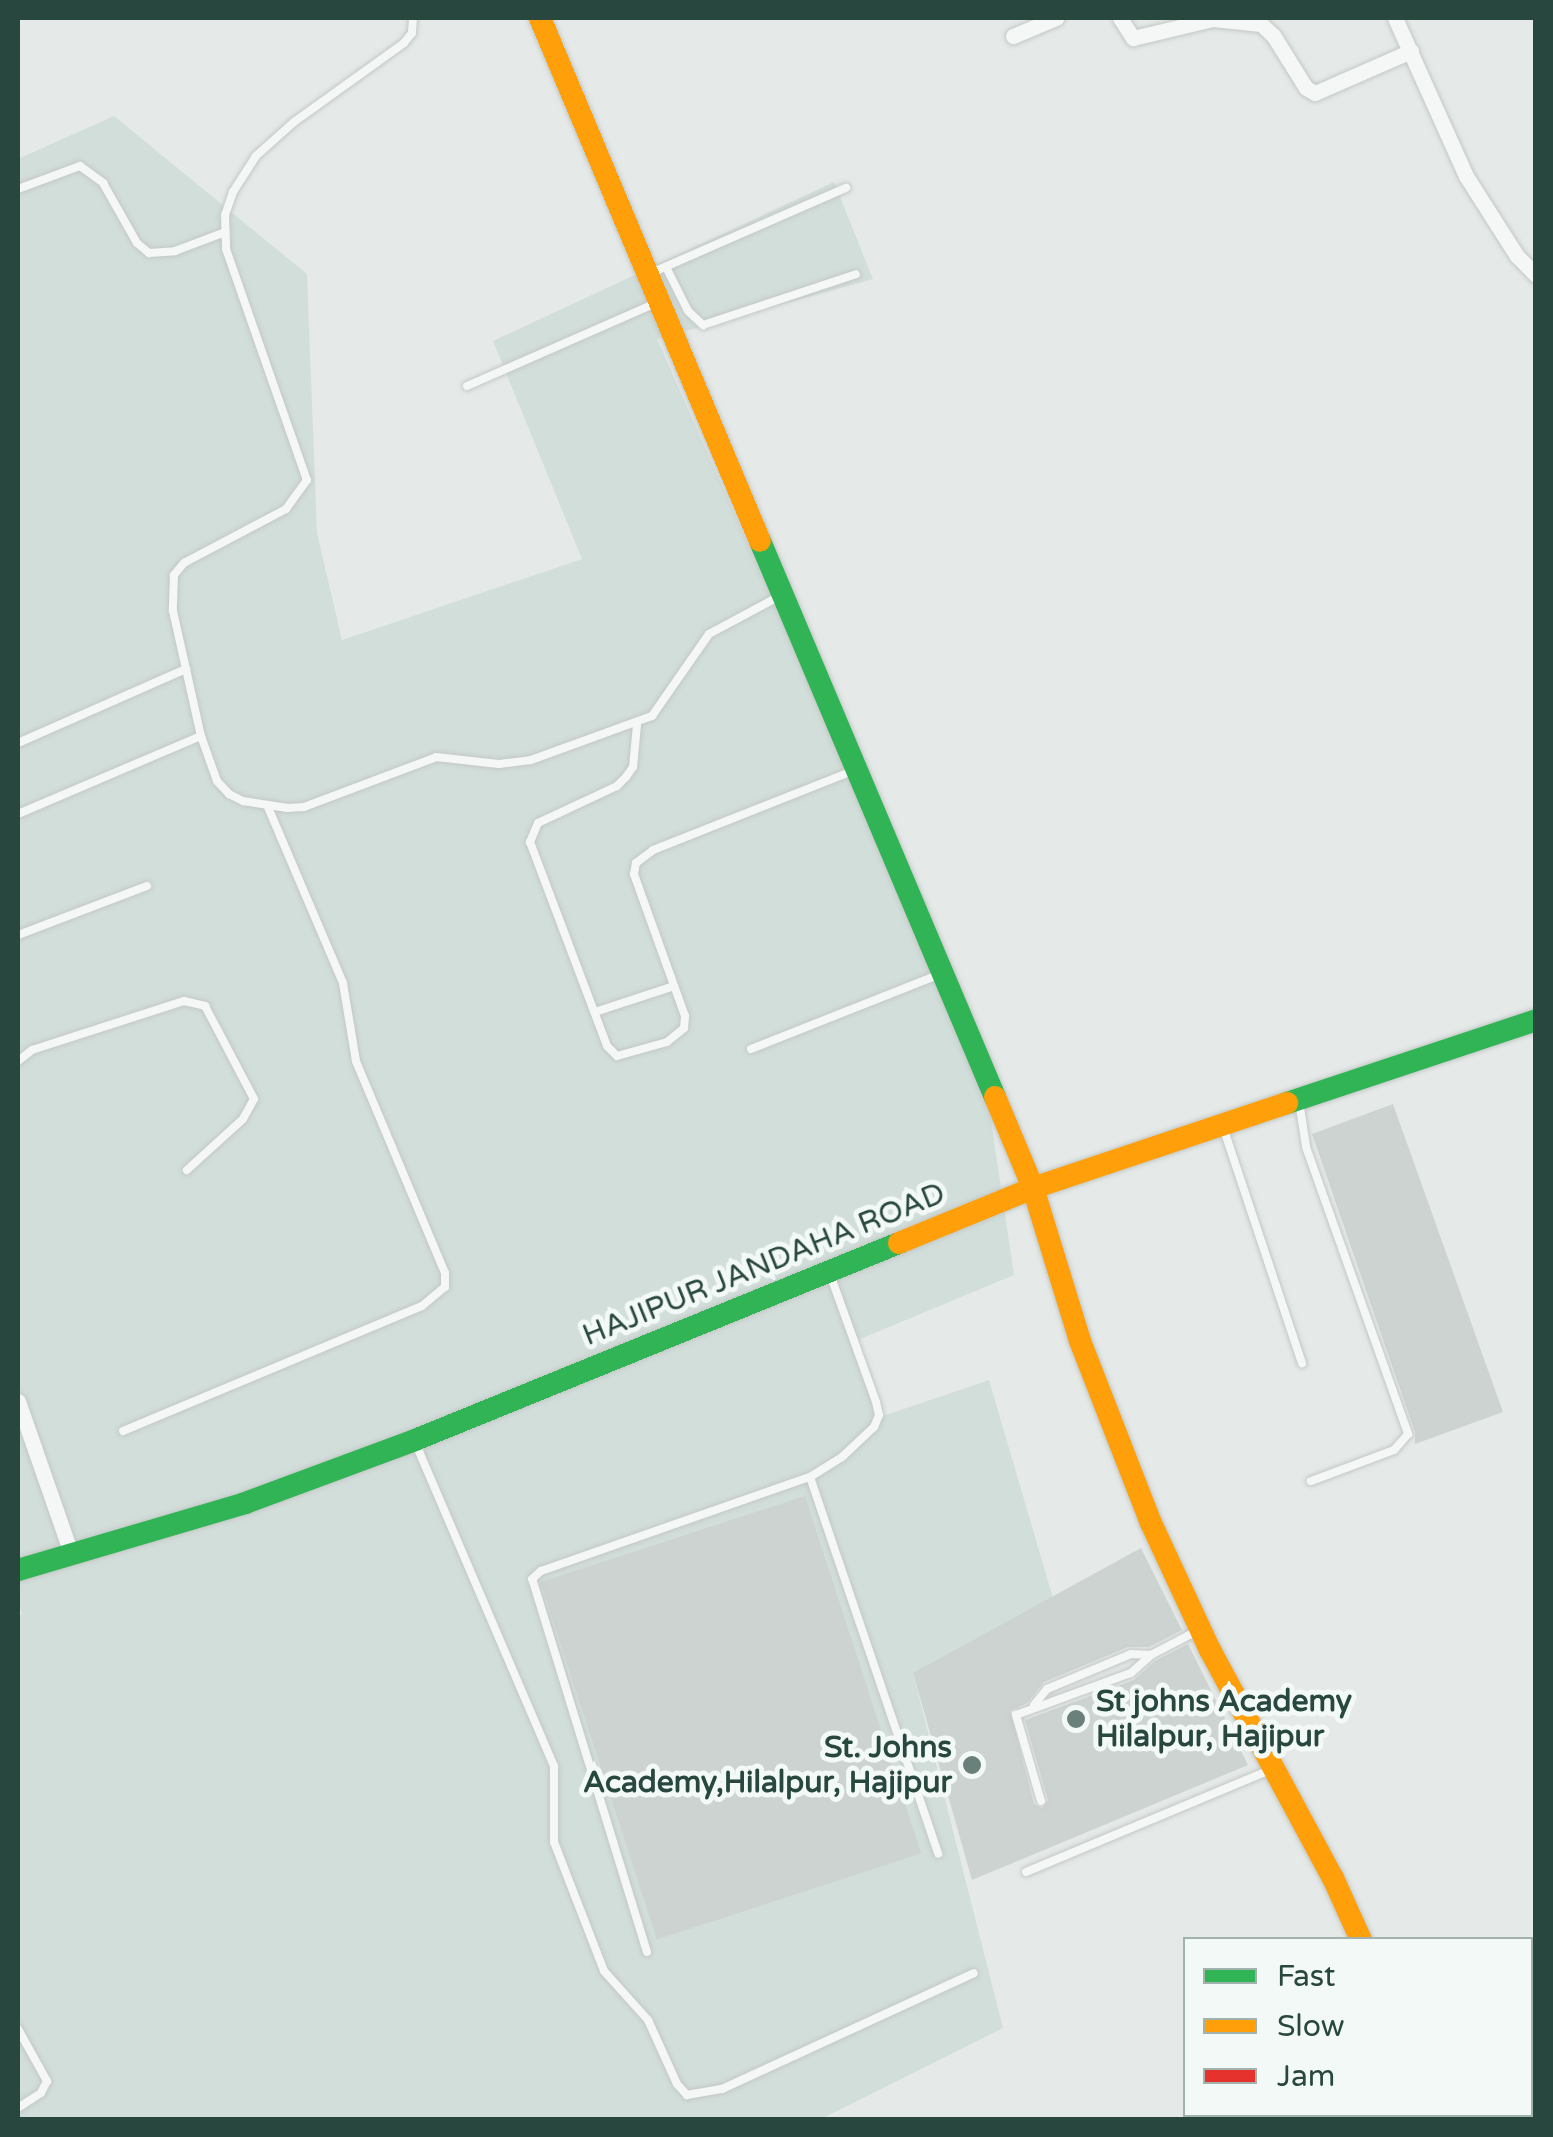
<!DOCTYPE html>
<html>
<head>
<meta charset="utf-8">
<style>
	body { margin:0 }
	#map { position:relative; width:1553px; height:2137px; overflow:hidden; background:#e5eae8; font-family:"Varela Round",sans-serif }
	div>[style] { position:absolute }
	.built>* { inset:0; background:#d2deda }
	.building>* { inset:0; background:#cdd3d1; transform-origin:0 0 }
	.roads { filter:drop-shadow(0 0 2px #c3c8c6) drop-shadow(0 0 2px #c3c8c6) }
	.lane>* { height:8px; margin:-4px; padding:0 4px; transform-origin:4px; border-radius:4px; background:#f4f7f6 }
	.street>* { height:15px; margin:-7.5px; padding:0 7.5px; transform-origin:7.5px; border-radius:7.5px; background:#f4f7f6 }
	.fast>* { height:22px; margin:-11px; padding:0 11px; transform-origin:11px; border-radius:11px; background:#30b455 }
	.slow>* { height:22px; margin:-11px; padding:0 11px; transform-origin:11px; border-radius:11px; background:#ff9f0a }
	.jam>* { height:22px; margin:-11px; padding:0 11px; transform-origin:11px; border-radius:11px; background:#e5322d }
	.dots>* { width:28px; height:28px; translate:-50% -50%; box-sizing:border-box; border:5px solid #f3f9f7; border-radius:50% }
	span { translate:-50% -50%; white-space:nowrap; text-align:center; line-height:1.15; -webkit-text-stroke:10px #f3f9f7; paint-order:stroke }
	.street-label { font-size:30px; color:#28473e }
	.poi-label { font-size:30px; color:#28473e; font-weight:700 }
	.left { translate:0 -50%; text-align:left }
	.right { translate:-100% -50%; text-align:right }
	.frame { position:absolute; inset:0; border:20px solid #28473e; pointer-events:none }
	.legend { position:absolute; left:1183px; top:1937px; width:350px; height:180px; box-sizing:border-box; background:#f3f9f7; border:2px solid #a2b2ad; margin:0; padding:12px 18px; list-style:none; font-size:30px; color:#28473e }
	.legend li { display:flex; align-items:center; gap:20px; height:50px }
	.legend b { width:50px; border:2px solid #a2b2ad }
</style>
</head>
<body>
<div id="map">
	<div class="built">
		<i style="clip-path:polygon(114px 116px,307px 274px,317px 533px,342px 640px,582px 559px,493px 341px,834px 182px,873px 279px,657px 339px,985px 1080px,1014px 1275px,853px 1342px,880px 1417px,989px 1380px,1060px 1622px,913px 1673px,1003px 2028px,821px 2119px,18px 2119px,18px 1616px,22px 1614px,18px 1603px,18px 159px)"></i>
	</div>
	<div class="building">
		<i style="clip-path:polygon(1393px 1104px,1503px 1412px,1415px 1444px,1415px 1432px,1312px 1134px)"></i>
		<i style="left:805px;top:1496px;width:376px;height:278px;rotate:72deg"></i>
		<i style="clip-path:polygon(1141px 1548px,1182px 1630px,1149px 1647px,1128px 1647px,1044px 1682px,1027px 1703px,1010px 1711px,1034px 1804px,1042px 1808px,1048px 1800px,1025px 1720px,1134px 1680px,1155px 1661px,1188px 1644px,1248px 1765px,972px 1880px,913px 1673px)"></i>
	</div>
	<div class="roads">
		<div class="lane">
			<i style="left:413px;top:18px;width:15px;rotate:94deg"></i>
			<i style="left:412px;top:33px;width:13px;rotate:129deg"></i>
			<i style="left:404px;top:43px;width:135px;rotate:144.3deg"></i>
			<i style="left:294px;top:122px;width:51px;rotate:138.2deg"></i>
			<i style="left:256px;top:156px;width:43px;rotate:122.6deg"></i>
			<i style="left:233px;top:192px;width:24px;rotate:109deg"></i>
			<i style="left:225px;top:215px;width:34px;rotate:88deg"></i>
			<i style="left:226px;top:249px;width:245px;rotate:70.7deg"></i>
			<i style="left:307px;top:480px;width:36px;rotate:126deg"></i>
			<i style="left:286px;top:509px;width:115px;rotate:152.1deg"></i>
			<i style="left:184px;top:563px;width:16px;rotate:130deg"></i>
			<i style="left:174px;top:575px;width:36px;rotate:92deg"></i>
			<i style="left:173px;top:611px;width:128px;rotate:77.4deg"></i>
			<i style="left:201px;top:736px;width:48px;rotate:70.4deg"></i>
			<i style="left:217px;top:781px;width:18px;rotate:47deg"></i>
			<i style="left:229px;top:794px;width:16px;rotate:27deg"></i>
			<i style="left:243px;top:801px;width:45px;rotate:9deg"></i>
			<i style="left:287px;top:808px;width:17px;rotate:-3deg"></i>
			<i style="left:304px;top:807px;width:141px;rotate:-20.7deg"></i>
			<i style="left:436px;top:757px;width:63px;rotate:6.3deg"></i>
			<i style="left:499px;top:764px;width:32px;rotate:-7deg"></i>
			<i style="left:531px;top:760px;width:129px;rotate:-20deg"></i>
			<i style="left:652px;top:716px;width:100px;rotate:-55.2deg"></i>
			<i style="left:709px;top:634px;width:78px;rotate:-28.2deg"></i>
			<i style="left:18px;top:189px;width:66px;rotate:-20.4deg"></i>
			<i style="left:80px;top:166px;width:29px;rotate:36deg"></i>
			<i style="left:103px;top:183px;width:69px;rotate:60.5deg"></i>
			<i style="left:137px;top:243px;width:16px;rotate:40deg"></i>
			<i style="left:149px;top:253px;width:26px;rotate:-4deg"></i>
			<i style="left:175px;top:251px;width:51px;rotate:-20.6deg"></i>
			<i style="left:666px;top:267px;width:49px;rotate:63.4deg"></i>
			<i style="left:688px;top:311px;width:21px;rotate:43deg"></i>
			<i style="left:703px;top:325px;width:161px;rotate:-18.4deg"></i>
			<i style="left:651px;top:273px;width:213px;rotate:-23.6deg"></i>
			<i style="left:467px;top:386px;width:209px;rotate:-23.7deg"></i>
			<i style="left:637px;top:725px;width:42px;rotate:95.4deg"></i>
			<i style="left:633px;top:767px;width:12px;rotate:125deg"></i>
			<i style="left:626px;top:777px;width:13px;rotate:135deg"></i>
			<i style="left:617px;top:786px;width:87px;rotate:154.9deg"></i>
			<i style="left:538px;top:823px;width:21px;rotate:113deg"></i>
			<i style="left:530px;top:842px;width:218px;rotate:69.3deg"></i>
			<i style="left:607px;top:1046px;width:14px;rotate:45deg"></i>
			<i style="left:617px;top:1056px;width:52px;rotate:-15.6deg"></i>
			<i style="left:667px;top:1042px;width:22px;rotate:-39deg"></i>
			<i style="left:684px;top:1028px;width:12px;rotate:-85deg"></i>
			<i style="left:685px;top:1016px;width:151px;rotate:-109.8deg"></i>
			<i style="left:634px;top:874px;width:11px;rotate:-80deg"></i>
			<i style="left:636px;top:863px;width:21px;rotate:-37deg"></i>
			<i style="left:653px;top:850px;width:217px;rotate:-21.6deg"></i>
			<i style="left:18px;top:743px;width:184px;rotate:-23.8deg"></i>
			<i style="left:18px;top:814px;width:199px;rotate:-23.1deg"></i>
			<i style="left:18px;top:935px;width:138px;rotate:-20.8deg"></i>
			<i style="left:595px;top:1012px;width:83px;rotate:-18.2deg"></i>
			<i style="left:751px;top:1049px;width:203px;rotate:-21.6deg"></i>
			<i style="left:18px;top:1061px;width:18px;rotate:-38deg"></i>
			<i style="left:32px;top:1050px;width:160px;rotate:-17.9deg"></i>
			<i style="left:184px;top:1001px;width:22px;rotate:13deg"></i>
			<i style="left:205px;top:1006px;width:105px;rotate:62.2deg"></i>
			<i style="left:254px;top:1099px;width:23px;rotate:119deg"></i>
			<i style="left:243px;top:1119px;width:76px;rotate:137.7deg"></i>
			<i style="left:1300px;top:1108px;width:39px;rotate:81deg"></i>
			<i style="left:1306px;top:1147px;width:305px;rotate:70.4deg"></i>
			<i style="left:1408px;top:1434px;width:21px;rotate:131deg"></i>
			<i style="left:1394px;top:1450px;width:89px;rotate:159.5deg"></i>
			<i style="left:1225px;top:1133px;width:243px;rotate:71.5deg"></i>
			<i style="left:123px;top:1431px;width:324px;rotate:-22.7deg"></i>
			<i style="left:422px;top:1306px;width:30px;rotate:-40deg"></i>
			<i style="left:445px;top:1287px;width:14px;rotate:-90deg"></i>
			<i style="left:445px;top:1273px;width:230px;rotate:-112.8deg"></i>
			<i style="left:356px;top:1061px;width:79px;rotate:-99.5deg"></i>
			<i style="left:343px;top:983px;width:191px;rotate:-113.1deg"></i>
			<i style="left:418px;top:1449px;width:345px;rotate:66.8deg"></i>
			<i style="left:554px;top:1766px;width:76px;rotate:90deg"></i>
			<i style="left:554px;top:1842px;width:138px;rotate:68.8deg"></i>
			<i style="left:604px;top:1971px;width:66px;rotate:48.1deg"></i>
			<i style="left:648px;top:2020px;width:70px;rotate:65.6deg"></i>
			<i style="left:677px;top:2084px;width:15px;rotate:48deg"></i>
			<i style="left:687px;top:2095px;width:36px;rotate:-10deg"></i>
			<i style="left:722px;top:2089px;width:277px;rotate:-24.7deg"></i>
			<i style="left:810px;top:1477px;width:398px;rotate:71.2deg"></i>
			<i style="left:1034px;top:1705px;width:21px;rotate:-51deg"></i>
			<i style="left:1047px;top:1689px;width:91px;rotate:-22.6deg"></i>
			<i style="left:1131px;top:1654px;width:20px;rotate:3deg"></i>
			<i style="left:1041px;top:1801px;width:90px;rotate:-106.2deg"></i>
			<i style="left:1016px;top:1715px;width:122px;rotate:-20.1deg"></i>
			<i style="left:1131px;top:1673px;width:27px;rotate:-42deg"></i>
			<i style="left:1151px;top:1655px;width:52px;rotate:-27.6deg"></i>
			<i style="left:1026px;top:1872px;width:267px;rotate:-22.7deg"></i>
			<i style="left:647px;top:1952px;width:390px;rotate:-107.1deg"></i>
			<i style="left:532px;top:1579px;width:12px;rotate:-42deg"></i>
			<i style="left:541px;top:1571px;width:285px;rotate:-19.3deg"></i>
			<i style="left:810px;top:1477px;width:38px;rotate:-32deg"></i>
			<i style="left:842px;top:1457px;width:44px;rotate:-43.2deg"></i>
			<i style="left:874px;top:1427px;width:13px;rotate:-67deg"></i>
			<i style="left:879px;top:1415px;width:13px;rotate:-103deg"></i>
			<i style="left:876px;top:1402px;width:130px;rotate:-109.8deg"></i>
			<i style="left:18px;top:2029px;width:60px;rotate:60.9deg"></i>
			<i style="left:47px;top:2081px;width:13px;rotate:117deg"></i>
			<i style="left:41px;top:2093px;width:27px;rotate:147deg"></i>
		</div>
		<div class="street">
			<i style="left:1120px;top:18px;width:24px;rotate:57deg"></i>
			<i style="left:1133px;top:38px;width:82px;rotate:-13.4deg"></i>
			<i style="left:1213px;top:19px;width:48px;rotate:5.9deg"></i>
			<i style="left:1261px;top:24px;width:16px;rotate:43deg"></i>
			<i style="left:1273px;top:35px;width:62px;rotate:58.1deg"></i>
			<i style="left:1306px;top:88px;width:10px;rotate:29deg"></i>
			<i style="left:1315px;top:93px;width:105px;rotate:-23.6deg"></i>
			<i style="left:1395px;top:18px;width:173px;rotate:65.8deg"></i>
			<i style="left:1466px;top:176px;width:95px;rotate:57.5deg"></i>
			<i style="left:1517px;top:256px;width:27px;rotate:45deg"></i>
			<i style="left:1013px;top:36px;width:47px;rotate:-22.7deg"></i>
			<i style="left:18px;top:1401px;width:164px;rotate:70.8deg"></i>
		</div>
		<div class="fast">
			<i style="left:760px;top:541px;width:604px;rotate:67.09deg"></i>
			<i style="left:1287px;top:1103px;width:262px;rotate:-18.4deg"></i>
			<i style="left:18px;top:1570px;width:237px;rotate:-16.4deg"></i>
			<i style="left:245px;top:1503px;width:181px;rotate:-20.3deg"></i>
			<i style="left:415px;top:1440px;width:523px;rotate:-22.15deg"></i>
		</div>
		<div class="slow">
			<i style="left:540px;top:18px;width:567px;rotate:67.19deg"></i>
			<i style="left:995px;top:1097px;width:99px;rotate:67.3deg"></i>
			<i style="left:1033px;top:1188px;width:160px;rotate:72.9deg"></i>
			<i style="left:1080px;top:1341px;width:195px;rotate:68.7deg"></i>
			<i style="left:1151px;top:1523px;width:140px;rotate:65.1deg"></i>
			<i style="left:1210px;top:1650px;width:259px;rotate:61.7deg"></i>
			<i style="left:1333px;top:1878px;width:68px;rotate:65.7deg"></i>
			<i style="left:899px;top:1243px;width:145px;rotate:-22.3deg"></i>
			<i style="left:1033px;top:1188px;width:268px;rotate:-18.5deg"></i>
		</div>
		<div class="jam">
			<i style="left:1439px;top:2114px;width:7px;rotate:63deg"></i>
		</div>
	</div>
	<div class="dots">
		<i style="left:1076px;top:1719px;background:#6a807a"></i>
		<i style="left:972px;top:1765px;background:#6a807a"></i>
	</div>
	<div class="street-label">
		<span style="left:764px;top:1265px;rotate:-22deg">HAJIPUR JANDAHA ROAD</span>
	</div>
	<div class="poi-label">
		<span class="left" style="left:1096px;top:1719px">St johns Academy<br>Hilalpur, Hajipur</span>
		<span class="right" style="left:952px;top:1765px">St. Johns<br>Academy,Hilalpur, Hajipur</span>
	</div>
	<div class="frame"></div>
	<ul class="legend">
	<li><b style="height:12px;background:#30b455"></b>Fast</li>
	<li><b style="height:12px;background:#ff9f0a"></b>Slow</li>
	<li><b style="height:12px;background:#e5322d"></b>Jam</li>
	</ul>
</div>
</body>
</html>
